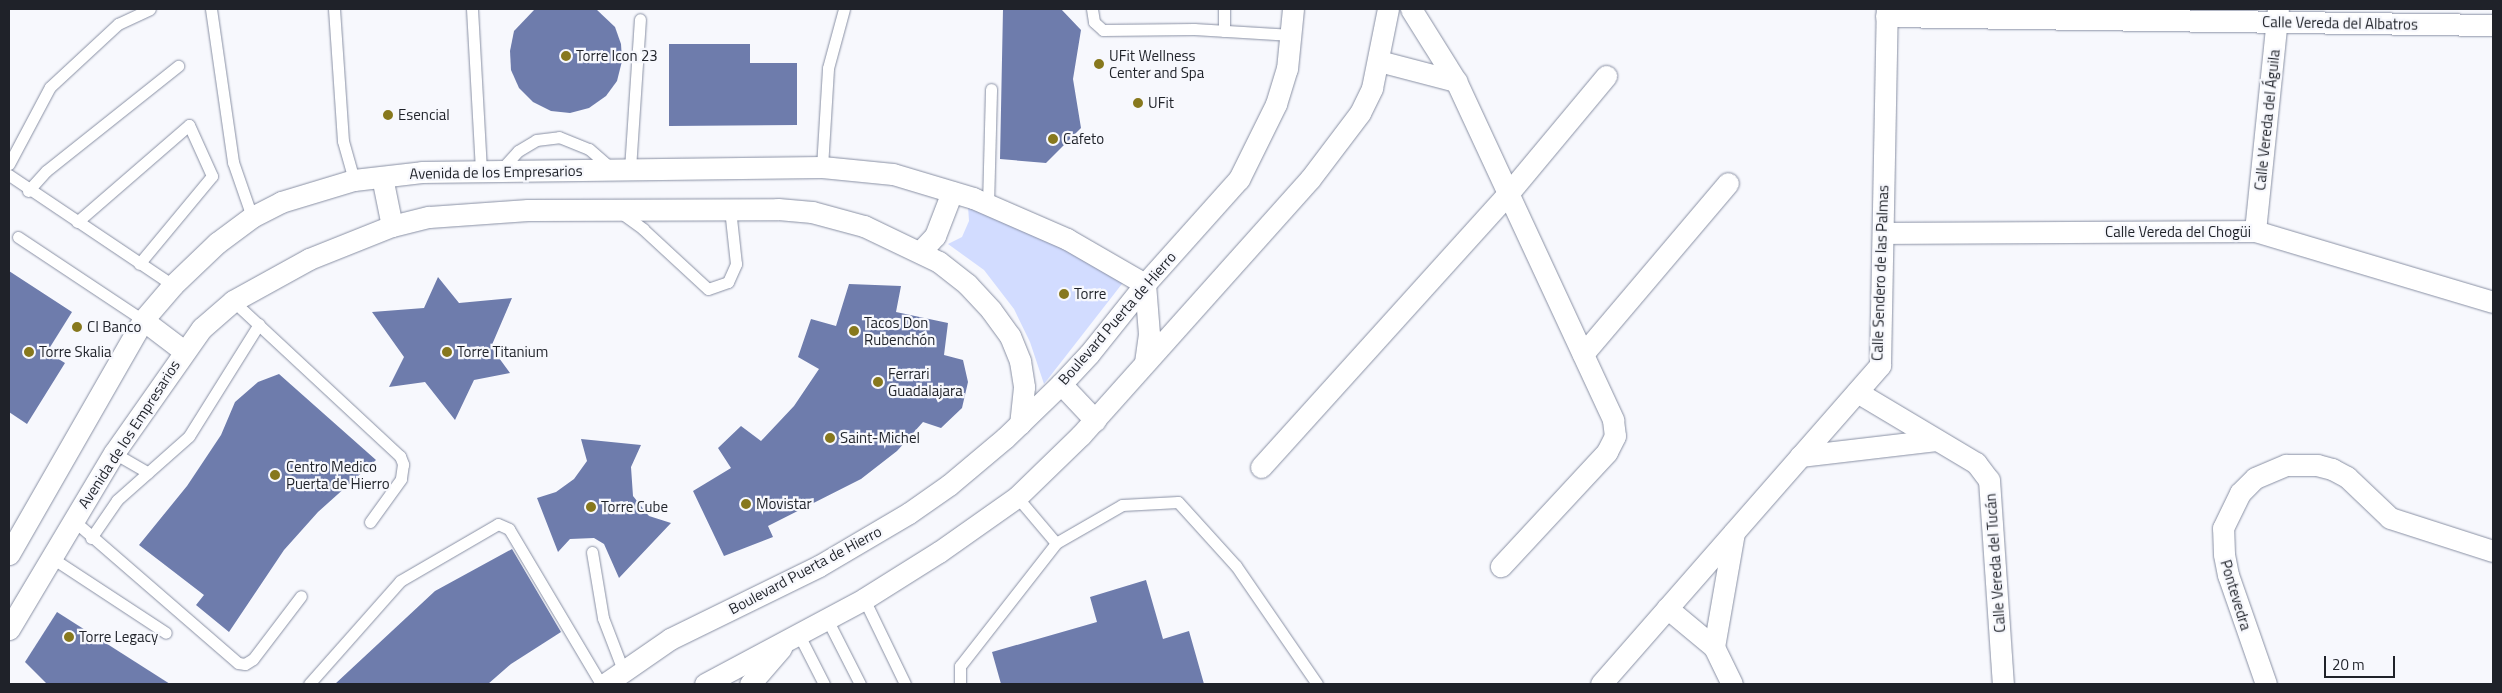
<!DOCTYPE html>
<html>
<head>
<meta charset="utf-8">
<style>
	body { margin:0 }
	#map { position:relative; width:2502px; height:693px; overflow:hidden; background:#f7f8fd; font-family:"Titillium Web",sans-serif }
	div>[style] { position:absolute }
	.green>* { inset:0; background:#d2dcff }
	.building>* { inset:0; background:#6e7cac }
	.roads { filter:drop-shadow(0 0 1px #8990a4) drop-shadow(0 0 1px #8990a4) }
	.lane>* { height:11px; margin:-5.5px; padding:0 5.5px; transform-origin:5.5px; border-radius:5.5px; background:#fff }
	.street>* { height:21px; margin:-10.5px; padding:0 10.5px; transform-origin:10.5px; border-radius:10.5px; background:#fff }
	.dots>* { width:14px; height:14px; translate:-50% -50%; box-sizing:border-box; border:2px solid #f7f8fd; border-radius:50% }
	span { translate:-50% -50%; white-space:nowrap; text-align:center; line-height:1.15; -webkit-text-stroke:4.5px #f7f8fd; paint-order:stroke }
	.street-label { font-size:15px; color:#1f2229 }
	.poi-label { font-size:15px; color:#1f2229 }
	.left { translate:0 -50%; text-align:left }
	.frame { position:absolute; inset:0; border:10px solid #1f2229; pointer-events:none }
	.scale { position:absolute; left:2324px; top:656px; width:71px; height:22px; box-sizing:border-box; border:2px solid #1f2229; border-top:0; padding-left:6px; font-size:15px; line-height:18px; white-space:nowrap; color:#1f2229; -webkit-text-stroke:4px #f7f8fd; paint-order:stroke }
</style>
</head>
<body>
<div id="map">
	<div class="green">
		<i style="clip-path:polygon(968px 206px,1057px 242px,1125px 280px,1044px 384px,1030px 342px,1014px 309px,984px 270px,948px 244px,962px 237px,969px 221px)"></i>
	</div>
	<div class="building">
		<i style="clip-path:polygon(535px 9px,596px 9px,615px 27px,621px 44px,622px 61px,617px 81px,606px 96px,589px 108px,570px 113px,551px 111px,533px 102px,519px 88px,511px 70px,510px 51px,514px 31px)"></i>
		<i style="clip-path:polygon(1003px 9px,1061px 9px,1081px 30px,1073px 79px,1081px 128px,1046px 163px,1000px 159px)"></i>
		<i style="clip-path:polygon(669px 44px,750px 44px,750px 63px,797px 63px,797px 125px,669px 126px)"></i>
		<i style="clip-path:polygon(9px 271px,72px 312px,47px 352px,65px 363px,27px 424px,9px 412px)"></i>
		<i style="clip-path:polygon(438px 277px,459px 303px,512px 298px,491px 347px,510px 373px,474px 380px,455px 420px,425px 382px,389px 387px,404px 357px,372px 312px,424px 308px)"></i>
		<i style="clip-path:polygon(849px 284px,901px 286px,896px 312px,948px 323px,944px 355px,963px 360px,968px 382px,962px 408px,941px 428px,923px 422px,897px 451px,861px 479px,768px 526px,773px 537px,724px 556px,693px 491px,731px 468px,718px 448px,741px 426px,761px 441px,794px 406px,819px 369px,798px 357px,811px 319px,836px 326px)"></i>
		<i style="clip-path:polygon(279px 374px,376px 460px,318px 512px,284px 550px,229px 632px,196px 605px,204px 595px,139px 545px,187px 486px,221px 435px,235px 402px,258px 382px)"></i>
		<i style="clip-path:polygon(581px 439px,641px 445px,631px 467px,633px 496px,649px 516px,671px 523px,619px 578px,604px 544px,594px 538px,570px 539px,558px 552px,537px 498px,556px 492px,574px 479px,587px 461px)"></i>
		<i style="clip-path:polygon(512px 549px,561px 632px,511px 664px,488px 684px,335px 684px,435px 591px)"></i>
		<i style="clip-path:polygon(1146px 580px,1163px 639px,1189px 631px,1204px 684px,1001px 684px,992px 652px,1097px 622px,1090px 597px)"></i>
		<i style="clip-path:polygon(57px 612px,170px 684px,47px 684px,25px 662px)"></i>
	</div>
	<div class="roads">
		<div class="lane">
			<i style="left:211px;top:9px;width:155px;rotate:81.8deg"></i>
			<i style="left:233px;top:162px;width:58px;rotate:70.9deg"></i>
			<i style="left:334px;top:9px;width:132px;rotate:86.1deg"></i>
			<i style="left:343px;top:141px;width:41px;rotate:74.2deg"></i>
			<i style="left:472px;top:9px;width:162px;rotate:86.8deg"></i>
			<i style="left:1092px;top:9px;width:13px;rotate:81deg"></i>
			<i style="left:1094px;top:22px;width:12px;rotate:42deg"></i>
			<i style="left:1103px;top:30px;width:91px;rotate:-0.6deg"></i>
			<i style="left:1194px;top:29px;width:98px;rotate:3.5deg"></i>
			<i style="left:1224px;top:9px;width:22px;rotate:90deg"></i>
			<i style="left:9px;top:164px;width:87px;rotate:-62deg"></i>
			<i style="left:50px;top:87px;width:93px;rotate:-42.8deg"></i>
			<i style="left:118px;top:24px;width:35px;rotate:-25deg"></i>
			<i style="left:822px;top:167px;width:99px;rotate:-86.5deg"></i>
			<i style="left:828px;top:68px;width:61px;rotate:-74.8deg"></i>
			<i style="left:630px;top:169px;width:150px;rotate:-86.2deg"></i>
			<i style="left:500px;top:171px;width:27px;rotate:-48deg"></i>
			<i style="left:518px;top:151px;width:21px;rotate:-31deg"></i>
			<i style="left:536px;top:140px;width:23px;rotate:-7deg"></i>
			<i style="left:559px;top:137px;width:32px;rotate:22deg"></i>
			<i style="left:589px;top:149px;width:30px;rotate:41deg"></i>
			<i style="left:9px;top:175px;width:197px;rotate:33.9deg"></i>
			<i style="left:28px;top:191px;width:27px;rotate:-48deg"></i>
			<i style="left:46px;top:171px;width:169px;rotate:-38.5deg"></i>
			<i style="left:988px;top:205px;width:116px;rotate:-88.5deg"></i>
			<i style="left:620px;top:212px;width:29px;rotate:36deg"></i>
			<i style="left:643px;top:229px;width:88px;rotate:42.7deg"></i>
			<i style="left:708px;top:289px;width:21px;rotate:-19deg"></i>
			<i style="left:728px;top:282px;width:20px;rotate:-66deg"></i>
			<i style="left:736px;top:264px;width:55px;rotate:-96.2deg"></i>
			<i style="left:77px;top:222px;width:148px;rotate:-40.9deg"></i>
			<i style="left:189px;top:125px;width:56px;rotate:65.7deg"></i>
			<i style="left:212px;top:176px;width:114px;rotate:129.7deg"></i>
			<i style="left:18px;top:237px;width:150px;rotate:33.6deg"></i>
			<i style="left:233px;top:301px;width:228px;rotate:42.9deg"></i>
			<i style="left:400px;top:456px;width:9px;rotate:69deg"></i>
			<i style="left:403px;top:464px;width:15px;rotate:98deg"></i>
			<i style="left:401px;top:479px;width:53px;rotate:125.8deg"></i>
			<i style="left:114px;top:453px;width:39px;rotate:30deg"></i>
			<i style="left:1017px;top:497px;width:60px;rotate:49.7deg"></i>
			<i style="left:73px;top:520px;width:218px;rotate:40.9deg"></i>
			<i style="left:238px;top:663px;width:7px;rotate:8deg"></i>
			<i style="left:245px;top:664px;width:9px;rotate:-32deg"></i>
			<i style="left:253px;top:659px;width:79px;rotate:-52.7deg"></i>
			<i style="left:91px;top:538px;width:46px;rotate:-55.6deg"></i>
			<i style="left:117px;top:500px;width:96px;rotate:-41.6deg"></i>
			<i style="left:189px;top:436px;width:132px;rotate:-58deg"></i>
			<i style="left:592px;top:552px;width:67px;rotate:80.5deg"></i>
			<i style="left:603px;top:618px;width:56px;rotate:69deg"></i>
			<i style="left:52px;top:558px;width:136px;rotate:33.3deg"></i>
			<i style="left:864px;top:599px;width:94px;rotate:64.2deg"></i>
			<i style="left:827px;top:619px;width:73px;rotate:63.1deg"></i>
			<i style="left:799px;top:635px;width:55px;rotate:63deg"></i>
			<i style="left:309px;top:684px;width:137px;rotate:-48.5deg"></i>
			<i style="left:400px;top:581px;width:113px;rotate:-30.2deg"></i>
			<i style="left:498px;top:524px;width:12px;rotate:24deg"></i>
			<i style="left:509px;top:529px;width:180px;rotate:59.3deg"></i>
			<i style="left:960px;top:684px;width:18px;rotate:-90deg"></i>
			<i style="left:960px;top:666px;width:156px;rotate:-52deg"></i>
			<i style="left:1056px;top:543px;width:76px;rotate:-29.9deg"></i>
			<i style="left:1122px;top:505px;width:56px;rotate:-3.1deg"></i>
			<i style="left:1178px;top:502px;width:86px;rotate:47.8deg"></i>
			<i style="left:1236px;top:566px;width:143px;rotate:55.5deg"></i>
		</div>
		<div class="street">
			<i style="left:1411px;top:9px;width:85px;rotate:58deg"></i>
			<i style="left:1456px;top:81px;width:374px;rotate:65.1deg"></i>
			<i style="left:1613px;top:420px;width:16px;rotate:83deg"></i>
			<i style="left:1615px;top:436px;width:18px;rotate:117deg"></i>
			<i style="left:1607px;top:452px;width:156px;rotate:132.9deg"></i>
			<i style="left:1886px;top:16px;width:607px;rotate:0.85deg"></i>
			<i style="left:1379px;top:61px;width:80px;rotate:14.6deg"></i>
			<i style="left:382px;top:177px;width:50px;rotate:78.5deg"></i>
			<i style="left:2255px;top:231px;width:223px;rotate:-84.1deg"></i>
			<i style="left:1883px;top:233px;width:372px;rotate:-0.3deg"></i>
			<i style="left:2255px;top:231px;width:248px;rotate:16.6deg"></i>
			<i style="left:920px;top:252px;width:22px;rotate:-47deg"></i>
			<i style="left:935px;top:236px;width:47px;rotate:-68.9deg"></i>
			<i style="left:143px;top:320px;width:51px;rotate:37.1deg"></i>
			<i style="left:1583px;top:354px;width:224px;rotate:-49.7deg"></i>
			<i style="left:1061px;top:384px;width:50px;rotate:46.6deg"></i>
			<i style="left:1857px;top:392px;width:139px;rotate:30.8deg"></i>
			<i style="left:1976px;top:463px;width:21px;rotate:53deg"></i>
			<i style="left:1989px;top:480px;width:204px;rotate:86.1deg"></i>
			<i style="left:1800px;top:456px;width:137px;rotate:-6.7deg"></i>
			<i style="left:1261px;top:467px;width:367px;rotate:-47.9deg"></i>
			<i style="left:1507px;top:195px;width:155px;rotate:-50.2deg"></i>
			<i style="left:9px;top:554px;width:270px;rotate:-60.2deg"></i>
			<i style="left:143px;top:320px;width:46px;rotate:-49.4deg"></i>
			<i style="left:173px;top:285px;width:61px;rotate:-43.7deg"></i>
			<i style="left:217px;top:243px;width:44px;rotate:-36.6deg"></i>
			<i style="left:252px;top:217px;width:33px;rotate:-27deg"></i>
			<i style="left:281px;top:202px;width:76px;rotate:-16.8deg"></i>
			<i style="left:354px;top:180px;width:68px;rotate:-6.7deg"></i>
			<i style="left:422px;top:172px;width:400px;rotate:-0.7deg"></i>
			<i style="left:822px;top:167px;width:71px;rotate:5.6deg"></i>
			<i style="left:893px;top:174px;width:84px;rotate:16.7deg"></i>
			<i style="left:973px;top:198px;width:103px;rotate:23.6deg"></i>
			<i style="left:1067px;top:239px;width:90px;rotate:30deg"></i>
			<i style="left:1145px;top:284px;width:50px;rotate:85.4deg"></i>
			<i style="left:1149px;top:334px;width:29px;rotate:98deg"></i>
			<i style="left:1667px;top:608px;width:61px;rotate:39.7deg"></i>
			<i style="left:1714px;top:647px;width:41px;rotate:64.1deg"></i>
			<i style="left:9px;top:629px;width:205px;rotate:-59.2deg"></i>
			<i style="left:114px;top:453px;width:153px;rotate:-54.9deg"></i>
			<i style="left:202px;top:328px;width:41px;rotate:-41.1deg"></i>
			<i style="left:233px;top:301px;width:87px;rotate:-28.9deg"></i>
			<i style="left:309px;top:259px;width:89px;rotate:-21.7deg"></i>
			<i style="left:392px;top:226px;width:38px;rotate:-14deg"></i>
			<i style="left:429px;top:217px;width:99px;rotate:-4deg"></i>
			<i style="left:528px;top:210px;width:250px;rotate:-0.2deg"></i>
			<i style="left:778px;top:209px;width:34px;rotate:5deg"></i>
			<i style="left:812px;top:212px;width:54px;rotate:15.1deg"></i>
			<i style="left:864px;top:226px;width:83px;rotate:25.6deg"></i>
			<i style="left:939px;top:262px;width:36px;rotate:38deg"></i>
			<i style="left:967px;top:284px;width:35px;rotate:47deg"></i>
			<i style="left:991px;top:310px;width:32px;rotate:54deg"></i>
			<i style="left:1010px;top:336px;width:27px;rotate:68deg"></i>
			<i style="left:1020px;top:361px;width:26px;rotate:81deg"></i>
			<i style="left:1024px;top:387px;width:37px;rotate:96deg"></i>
			<i style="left:1714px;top:647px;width:117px;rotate:-80.1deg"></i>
			<i style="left:605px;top:684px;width:79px;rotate:-34.7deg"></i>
			<i style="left:670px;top:639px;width:166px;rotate:-26.1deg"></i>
			<i style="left:819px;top:566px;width:104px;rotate:-30.5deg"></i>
			<i style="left:909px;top:513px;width:49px;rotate:-35deg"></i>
			<i style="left:949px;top:485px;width:73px;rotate:-40deg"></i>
			<i style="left:1005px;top:438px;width:78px;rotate:-44deg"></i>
			<i style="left:1061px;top:384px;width:41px;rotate:-47deg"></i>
			<i style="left:1089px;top:354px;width:90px;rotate:-51.3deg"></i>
			<i style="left:1145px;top:284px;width:141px;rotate:-48.2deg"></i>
			<i style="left:1239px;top:179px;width:84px;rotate:-63.7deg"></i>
			<i style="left:1276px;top:104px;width:37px;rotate:-73deg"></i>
			<i style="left:1287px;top:69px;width:60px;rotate:-84.3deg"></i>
			<i style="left:705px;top:684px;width:180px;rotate:-28.1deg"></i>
			<i style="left:864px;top:599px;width:89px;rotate:-32.1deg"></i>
			<i style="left:939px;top:552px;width:95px;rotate:-35.2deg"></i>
			<i style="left:1017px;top:497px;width:89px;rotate:-44.1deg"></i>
			<i style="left:1081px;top:435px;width:343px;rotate:-48.2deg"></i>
			<i style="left:1310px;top:179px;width:83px;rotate:-52.9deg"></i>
			<i style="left:1360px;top:113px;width:28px;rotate:-64deg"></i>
			<i style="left:1372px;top:88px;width:81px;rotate:-78.6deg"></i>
			<i style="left:750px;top:684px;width:48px;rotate:-49.3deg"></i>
			<i style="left:1601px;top:684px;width:424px;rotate:-48.8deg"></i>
			<i style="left:1880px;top:365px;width:356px;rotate:-88.9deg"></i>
			<i style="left:2266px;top:684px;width:115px;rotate:-109.2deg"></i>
			<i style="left:2228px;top:575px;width:21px;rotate:-101deg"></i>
			<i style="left:2224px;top:554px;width:26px;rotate:-92deg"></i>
			<i style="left:2223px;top:528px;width:39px;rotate:-64deg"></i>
			<i style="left:2240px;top:493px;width:21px;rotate:-45deg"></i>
			<i style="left:2255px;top:478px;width:34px;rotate:-23deg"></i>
			<i style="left:2286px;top:465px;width:31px"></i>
			<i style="left:2317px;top:465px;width:16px;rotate:15deg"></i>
			<i style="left:2332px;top:469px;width:17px;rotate:28deg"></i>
			<i style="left:2347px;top:477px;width:59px;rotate:43.6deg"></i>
			<i style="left:2390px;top:518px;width:108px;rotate:17.8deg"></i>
		</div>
	</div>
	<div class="dots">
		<i style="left:566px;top:56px;background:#87781d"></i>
		<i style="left:1099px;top:64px;background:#87781d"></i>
		<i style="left:1138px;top:103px;background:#87781d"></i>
		<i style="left:388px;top:115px;background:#87781d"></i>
		<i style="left:1053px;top:139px;background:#87781d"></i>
		<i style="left:1064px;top:294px;background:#87781d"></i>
		<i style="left:77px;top:327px;background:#87781d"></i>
		<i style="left:854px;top:331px;background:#87781d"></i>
		<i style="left:29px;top:352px;background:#87781d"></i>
		<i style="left:447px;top:352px;background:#87781d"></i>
		<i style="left:878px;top:382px;background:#87781d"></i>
		<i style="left:830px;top:438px;background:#87781d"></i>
		<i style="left:275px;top:475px;background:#87781d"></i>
		<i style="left:746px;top:504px;background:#87781d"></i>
		<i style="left:591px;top:507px;background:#87781d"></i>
		<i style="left:69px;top:637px;background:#87781d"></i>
	</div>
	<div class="street-label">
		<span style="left:2340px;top:23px;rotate:1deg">Calle Vereda del Albatros</span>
		<span style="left:2267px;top:120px;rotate:-84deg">Calle Vereda del Águila</span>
		<span style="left:496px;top:172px;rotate:-1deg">Avenida de los Empresarios</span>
		<span style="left:2178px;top:232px">Calle Vereda del Chogüi</span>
		<span style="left:1880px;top:273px;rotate:-88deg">Calle Sendero de las Palmas</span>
		<span style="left:1117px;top:318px;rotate:-49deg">Boulevard Puerta de Hierro</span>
		<span style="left:129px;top:434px;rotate:-57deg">Avenida de los Empresarios</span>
		<span style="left:1995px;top:563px;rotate:-94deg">Calle Vereda del Tucán</span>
		<span style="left:805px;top:570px;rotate:-28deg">Boulevard Puerta de Hierro</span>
		<span style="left:2236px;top:595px;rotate:73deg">Pontevedra</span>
	</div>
	<div class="poi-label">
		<span class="left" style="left:1109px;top:64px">UFit Wellness<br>Center and Spa</span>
		<span class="left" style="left:576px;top:56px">Torre Icon 23</span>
		<span class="left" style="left:1148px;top:103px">UFit</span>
		<span class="left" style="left:398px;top:115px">Esencial</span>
		<span class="left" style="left:1063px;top:139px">Cafeto</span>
		<span class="left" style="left:1074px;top:294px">Torre</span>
		<span class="left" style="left:864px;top:331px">Tacos Don<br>Rubenchón</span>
		<span class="left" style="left:87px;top:327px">CI Banco</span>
		<span class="left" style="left:39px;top:352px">Torre Skalia</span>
		<span class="left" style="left:457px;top:352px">Torre Titanium</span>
		<span class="left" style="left:888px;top:382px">Ferrari<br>Guadalajara</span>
		<span class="left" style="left:840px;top:438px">Saint-Michel</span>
		<span class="left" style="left:286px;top:475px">Centro Medico<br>Puerta de Hierro</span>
		<span class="left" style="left:756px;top:504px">Movistar</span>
		<span class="left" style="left:601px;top:507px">Torre Cube</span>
		<span class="left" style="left:79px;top:637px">Torre Legacy</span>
	</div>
	<div class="frame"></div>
	<div class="scale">20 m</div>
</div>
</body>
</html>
